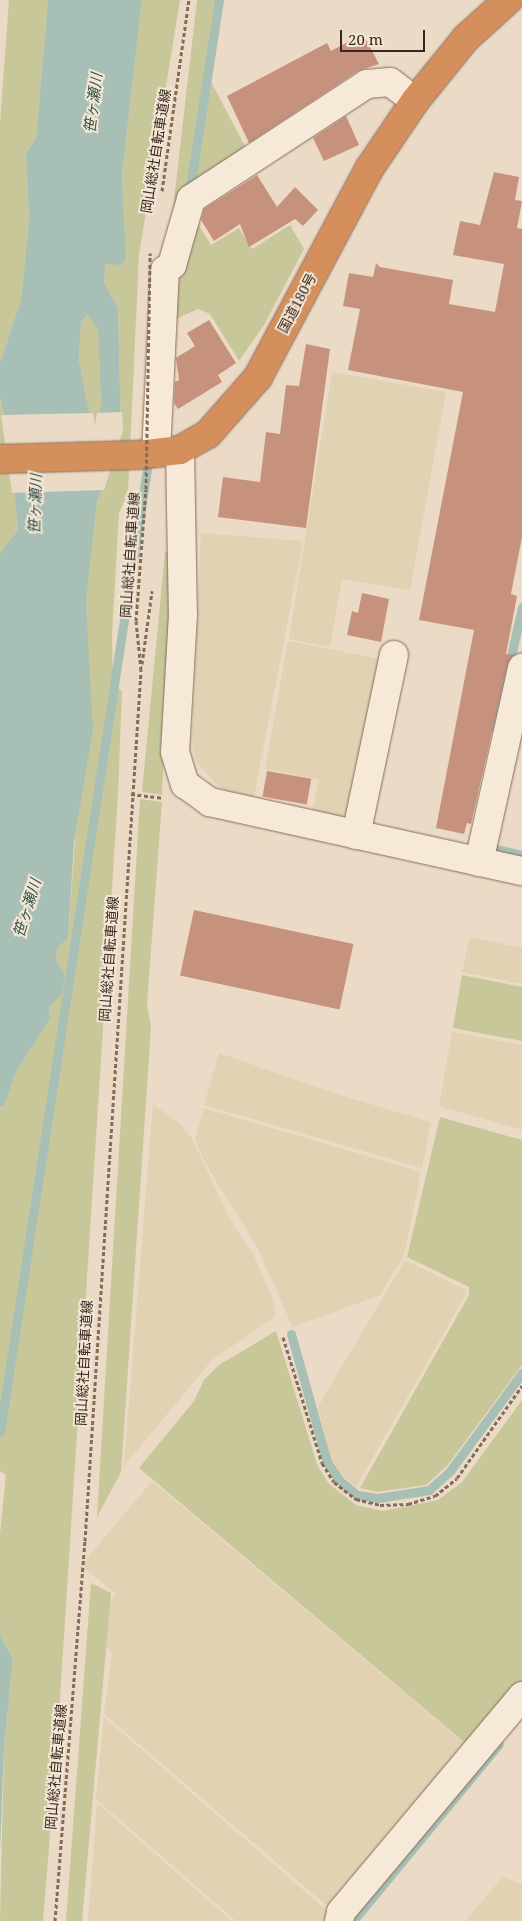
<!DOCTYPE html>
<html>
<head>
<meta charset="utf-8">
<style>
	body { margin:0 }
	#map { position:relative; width:522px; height:1921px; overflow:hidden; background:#ebdac5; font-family:"Noto Serif","Noto Sans JP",serif }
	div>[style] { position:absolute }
	.farmland>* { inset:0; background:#e0d2b3; transform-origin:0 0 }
	.green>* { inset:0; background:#c8c79a }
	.water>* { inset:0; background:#a7bfb4 }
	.pier>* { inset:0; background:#ebdac5 }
	.stream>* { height:9px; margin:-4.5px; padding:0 4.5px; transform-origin:4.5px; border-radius:4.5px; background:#a7bfb4 }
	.building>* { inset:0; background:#c6927e; transform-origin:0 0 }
	.path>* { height:3px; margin-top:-1.5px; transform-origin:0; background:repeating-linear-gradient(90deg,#846c5d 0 4px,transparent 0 6.5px) }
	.roads { filter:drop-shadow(0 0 1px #846c5d) drop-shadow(0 0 1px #846c5d) }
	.street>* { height:28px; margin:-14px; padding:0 14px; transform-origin:14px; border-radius:14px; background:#f6e9d8 }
	.highway>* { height:28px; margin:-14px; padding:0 14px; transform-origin:14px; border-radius:14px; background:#d48f5d }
	.path-bridge>* { height:3px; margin-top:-1.5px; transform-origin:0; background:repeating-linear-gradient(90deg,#846c5d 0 4px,transparent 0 6.5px) }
	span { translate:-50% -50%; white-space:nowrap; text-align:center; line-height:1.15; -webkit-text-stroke:4px #f3e6d4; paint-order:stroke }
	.street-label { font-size:14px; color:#36271f }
	.water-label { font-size:15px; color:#30544d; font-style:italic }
	.scale { position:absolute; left:340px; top:30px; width:85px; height:22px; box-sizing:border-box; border:2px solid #36271f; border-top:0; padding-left:6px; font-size:15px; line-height:18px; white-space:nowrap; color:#36271f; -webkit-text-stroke:4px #f3e6d4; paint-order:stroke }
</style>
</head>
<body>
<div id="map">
	<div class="farmland">
		<i style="clip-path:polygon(332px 372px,446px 392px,410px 590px,342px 579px,330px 647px,289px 639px)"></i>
		<i style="clip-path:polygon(201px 533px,303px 541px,254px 797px,220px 788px,195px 760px,192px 742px)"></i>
		<i style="clip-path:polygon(288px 641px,385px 660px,351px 820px,312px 812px,319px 779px,265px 769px)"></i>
		<i style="clip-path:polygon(470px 937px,522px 948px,522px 984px,462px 972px)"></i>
		<i style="clip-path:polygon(452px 1032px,522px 1045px,522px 1130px,439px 1106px)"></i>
		<i style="clip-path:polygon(219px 1053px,346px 1097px,431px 1122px,422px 1168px,204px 1105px)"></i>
		<i style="clip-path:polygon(153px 1104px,180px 1124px,192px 1139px,233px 1225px,253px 1254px,274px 1301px,275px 1317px,212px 1360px,124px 1466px)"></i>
		<i style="clip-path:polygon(204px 1108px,421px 1172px,404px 1255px,380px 1295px,293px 1327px,256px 1245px,206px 1165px,195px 1139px)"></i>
		<i style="clip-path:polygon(405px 1260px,466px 1290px,465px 1296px,356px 1487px,340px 1474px,330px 1457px,318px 1407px)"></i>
		<i style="left:152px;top:1481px;width:411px;height:110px;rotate:40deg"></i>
		<i style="left:120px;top:1590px;width:365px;height:53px;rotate:40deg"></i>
		<i style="clip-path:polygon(113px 1647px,370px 1862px,332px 1910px,104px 1714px)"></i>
		<i style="clip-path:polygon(104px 1717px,333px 1916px,332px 1921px,236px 1921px,96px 1799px)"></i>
		<i style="clip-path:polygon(97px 1803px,232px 1921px,88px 1921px)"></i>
		<i style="clip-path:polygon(503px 1877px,522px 1884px,522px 1921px,465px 1921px)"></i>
	</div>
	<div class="green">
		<i style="clip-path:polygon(9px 0,48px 0,36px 138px,26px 153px,29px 220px,21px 299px,0 363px,0 123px)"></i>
		<i style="clip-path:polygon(142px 0,180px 0,139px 255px,128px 493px,119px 513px,112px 635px,113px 683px,122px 692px,118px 795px,56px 1761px,43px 1921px,0 1921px,4px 1746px,13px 1659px,1px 1637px,0 1624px,0 1534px,6px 1475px,0 1471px,0 1107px,4px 1105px,16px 1072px,50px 1019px,49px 1007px,65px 975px,56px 959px,57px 949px,68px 938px,88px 662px,86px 604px,97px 502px,121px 431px,118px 308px,104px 282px,106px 264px,126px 256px,122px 175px)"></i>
		<i style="clip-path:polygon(197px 0,221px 0,209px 78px,247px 150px,169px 243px)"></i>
		<i style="clip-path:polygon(194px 217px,211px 245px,239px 228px,252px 249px,290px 225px,304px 249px,264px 325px,239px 361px,210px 314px,198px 309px,174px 320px,177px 267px)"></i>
		<i style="clip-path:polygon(88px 315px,98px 330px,101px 405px,94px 441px,79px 359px,81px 322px)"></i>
		<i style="clip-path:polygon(0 397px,10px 446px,18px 530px,0 553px)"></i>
		<i style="clip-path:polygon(165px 552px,170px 552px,170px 619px,162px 795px,142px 792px)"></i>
		<i style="clip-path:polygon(140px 799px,162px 802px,147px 1004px,151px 1028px,121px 1472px,97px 1517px)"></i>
		<i style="clip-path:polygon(462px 975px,522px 987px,522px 1041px,453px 1028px)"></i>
		<i style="clip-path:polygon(440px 1117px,522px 1140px,522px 1365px,447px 1466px,426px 1485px,377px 1492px,360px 1488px,469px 1295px,469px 1287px,407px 1257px)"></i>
		<i style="clip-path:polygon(276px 1331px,317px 1464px,328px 1483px,356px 1505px,383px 1511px,438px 1500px,462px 1482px,522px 1400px,522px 1686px,470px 1747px,139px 1468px,194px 1401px,204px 1380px,219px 1365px)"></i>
		<i style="clip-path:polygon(91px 1583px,111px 1593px,82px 1921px,66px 1921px)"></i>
	</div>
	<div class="water">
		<i style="clip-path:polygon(evenodd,48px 0,142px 0,122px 175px,126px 256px,123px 265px,106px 264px,104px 282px,118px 308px,121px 431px,97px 502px,86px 604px,93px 729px,74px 842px,68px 938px,57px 949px,56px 959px,65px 975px,62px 994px,49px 1007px,50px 1019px,16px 1072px,4px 1106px,0 1107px,0 553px,18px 530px,10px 446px,0 397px,0 363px,21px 299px,29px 220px,26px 153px,36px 138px,48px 0,88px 315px,98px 330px,101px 405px,94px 439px,79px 359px,81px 322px,88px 315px)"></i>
		<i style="clip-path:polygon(0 1624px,1px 1637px,13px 1659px,4px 1746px,0 1850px)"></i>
	</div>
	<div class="pier">
		<i style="clip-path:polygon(122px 412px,123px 431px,104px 490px,12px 493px,1px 415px,93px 413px,95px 425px,97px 413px)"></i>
	</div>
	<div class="stream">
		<i style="left:189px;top:194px;width:196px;rotate:-81.2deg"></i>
		<i style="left:495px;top:727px;width:123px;rotate:-77.3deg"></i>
		<i style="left:488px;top:843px;width:10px;rotate:37deg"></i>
		<i style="left:496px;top:849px;width:27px;rotate:13deg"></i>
		<i style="left:291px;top:1334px;width:133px;rotate:74.3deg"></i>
		<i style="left:327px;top:1462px;width:22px;rotate:56deg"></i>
		<i style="left:339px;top:1480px;width:23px;rotate:40deg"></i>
		<i style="left:357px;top:1495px;width:21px;rotate:8deg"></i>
		<i style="left:378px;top:1498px;width:52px;rotate:-8.9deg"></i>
		<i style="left:429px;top:1490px;width:28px;rotate:-42deg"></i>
		<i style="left:450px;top:1471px;width:122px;rotate:-53.7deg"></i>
		<i style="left:0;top:1432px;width:987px;rotate:-81.32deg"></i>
		<i style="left:353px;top:1921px;width:229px;rotate:-50.5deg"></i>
	</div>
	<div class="building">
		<i style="clip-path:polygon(363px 34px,379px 64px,358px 71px,249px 143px,227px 96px,327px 43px,331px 51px)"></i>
		<i style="clip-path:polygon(346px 116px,359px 145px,324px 161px,313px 138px)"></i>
		<i style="clip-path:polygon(494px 172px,519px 177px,515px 200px,522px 201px,517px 228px,522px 229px,522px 537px,511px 594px,517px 596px,506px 654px,515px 655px,507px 665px,471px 824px,467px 823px,464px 834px,436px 828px,474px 630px,419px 620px,463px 392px,348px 370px,360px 309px,343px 306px,349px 273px,373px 277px,376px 263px,380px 267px,453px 280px,449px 304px,495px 312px,504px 264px,453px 255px,460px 221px,480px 225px)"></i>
		<i style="clip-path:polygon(257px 175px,277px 207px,295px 187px,318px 210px,303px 226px,295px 219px,249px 247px,240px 224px,214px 241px,201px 220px,204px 209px)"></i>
		<i style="clip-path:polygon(209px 320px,236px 363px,218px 375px,222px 382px,178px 409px,174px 403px,175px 382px,179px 380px,176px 358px,195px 346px,187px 333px)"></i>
		<i style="clip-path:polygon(306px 344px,330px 349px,306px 528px,218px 517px,223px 477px,260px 482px,266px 432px,280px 434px,286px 385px,299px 386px)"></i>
		<i style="clip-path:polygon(362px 593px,389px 599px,381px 642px,347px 635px,352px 611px,358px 613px)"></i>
		<i style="left:267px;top:771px;width:45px;height:26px;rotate:10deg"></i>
		<i style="left:194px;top:910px;width:163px;height:67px;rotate:12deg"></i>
	</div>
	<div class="path">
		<i style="left:162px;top:191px;width:193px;rotate:-82deg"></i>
		<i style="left:142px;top:664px;width:74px;rotate:-82.2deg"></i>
		<i style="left:131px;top:794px;width:31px;rotate:7deg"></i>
		<i style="left:283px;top:1337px;width:132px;rotate:72.8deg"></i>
		<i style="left:322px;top:1463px;width:22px;rotate:58deg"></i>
		<i style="left:334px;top:1482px;width:28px;rotate:38deg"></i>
		<i style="left:356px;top:1499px;width:25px;rotate:14deg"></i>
		<i style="left:380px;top:1505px;width:28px;rotate:-2deg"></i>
		<i style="left:408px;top:1504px;width:28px;rotate:-17deg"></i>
		<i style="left:435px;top:1496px;width:28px;rotate:-39deg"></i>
		<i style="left:457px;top:1478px;width:113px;rotate:-54.8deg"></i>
		<i style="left:55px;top:1921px;width:381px;rotate:-85.5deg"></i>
		<i style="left:85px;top:1541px;width:873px;rotate:-86.32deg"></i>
		<i style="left:141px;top:670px;width:49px;rotate:-95.8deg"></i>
	</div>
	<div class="roads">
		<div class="street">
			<i style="left:180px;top:450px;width:164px;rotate:89deg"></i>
			<i style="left:183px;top:614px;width:138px;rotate:93.3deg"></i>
			<i style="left:175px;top:752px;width:34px;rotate:73deg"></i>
			<i style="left:185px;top:784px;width:31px;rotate:36deg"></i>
			<i style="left:210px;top:802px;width:320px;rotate:12.5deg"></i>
			<i style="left:156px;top:453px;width:183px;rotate:-87.2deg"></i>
			<i style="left:165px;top:270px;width:9px;rotate:-36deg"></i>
			<i style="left:172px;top:265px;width:69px;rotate:-73.9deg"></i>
			<i style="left:191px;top:199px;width:210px;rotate:-33.2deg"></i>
			<i style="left:367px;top:84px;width:23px;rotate:-5deg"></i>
			<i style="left:390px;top:82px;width:31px;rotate:37deg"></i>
			<i style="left:356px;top:835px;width:184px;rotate:-78.1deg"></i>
			<i style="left:479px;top:862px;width:199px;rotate:-77.5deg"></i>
			<i style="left:339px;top:1921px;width:9px;rotate:-77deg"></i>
			<i style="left:341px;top:1912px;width:282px;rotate:-50deg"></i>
		</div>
		<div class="highway">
			<i style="left:0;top:459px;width:138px;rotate:-1.7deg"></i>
			<i style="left:138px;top:455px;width:42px;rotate:-6.8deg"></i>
			<i style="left:180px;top:450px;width:32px;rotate:-30deg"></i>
			<i style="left:208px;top:434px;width:76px;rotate:-48.7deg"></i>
			<i style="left:258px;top:377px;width:236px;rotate:-61.9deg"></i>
			<i style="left:369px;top:169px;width:82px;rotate:-55.9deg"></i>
			<i style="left:415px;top:101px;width:81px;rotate:-51deg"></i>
			<i style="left:466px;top:38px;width:57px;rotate:-42.1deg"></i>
		</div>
	</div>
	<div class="path-bridge">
		<i style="left:136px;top:621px;width:132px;rotate:-85.7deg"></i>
		<i style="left:146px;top:489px;width:236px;rotate:-89deg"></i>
	</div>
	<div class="street-label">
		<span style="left:156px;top:151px;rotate:-81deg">岡山総社自転車道線</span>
		<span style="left:297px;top:303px;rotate:-62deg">国道180号</span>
		<span style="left:130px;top:555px;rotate:-86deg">岡山総社自転車道線</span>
		<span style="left:109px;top:959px;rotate:-86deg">岡山総社自転車道線</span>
		<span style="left:84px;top:1363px;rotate:-87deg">岡山総社自転車道線</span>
		<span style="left:56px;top:1767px;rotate:-85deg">岡山総社自転車道線</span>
	</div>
	<div class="water-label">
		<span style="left:93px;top:103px;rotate:-83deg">笹ヶ瀬川</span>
		<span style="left:35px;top:504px;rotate:-88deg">笹ヶ瀬川</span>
		<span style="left:27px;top:908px;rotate:-73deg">笹ヶ瀬川</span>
	</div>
	<div class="scale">20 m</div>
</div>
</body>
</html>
